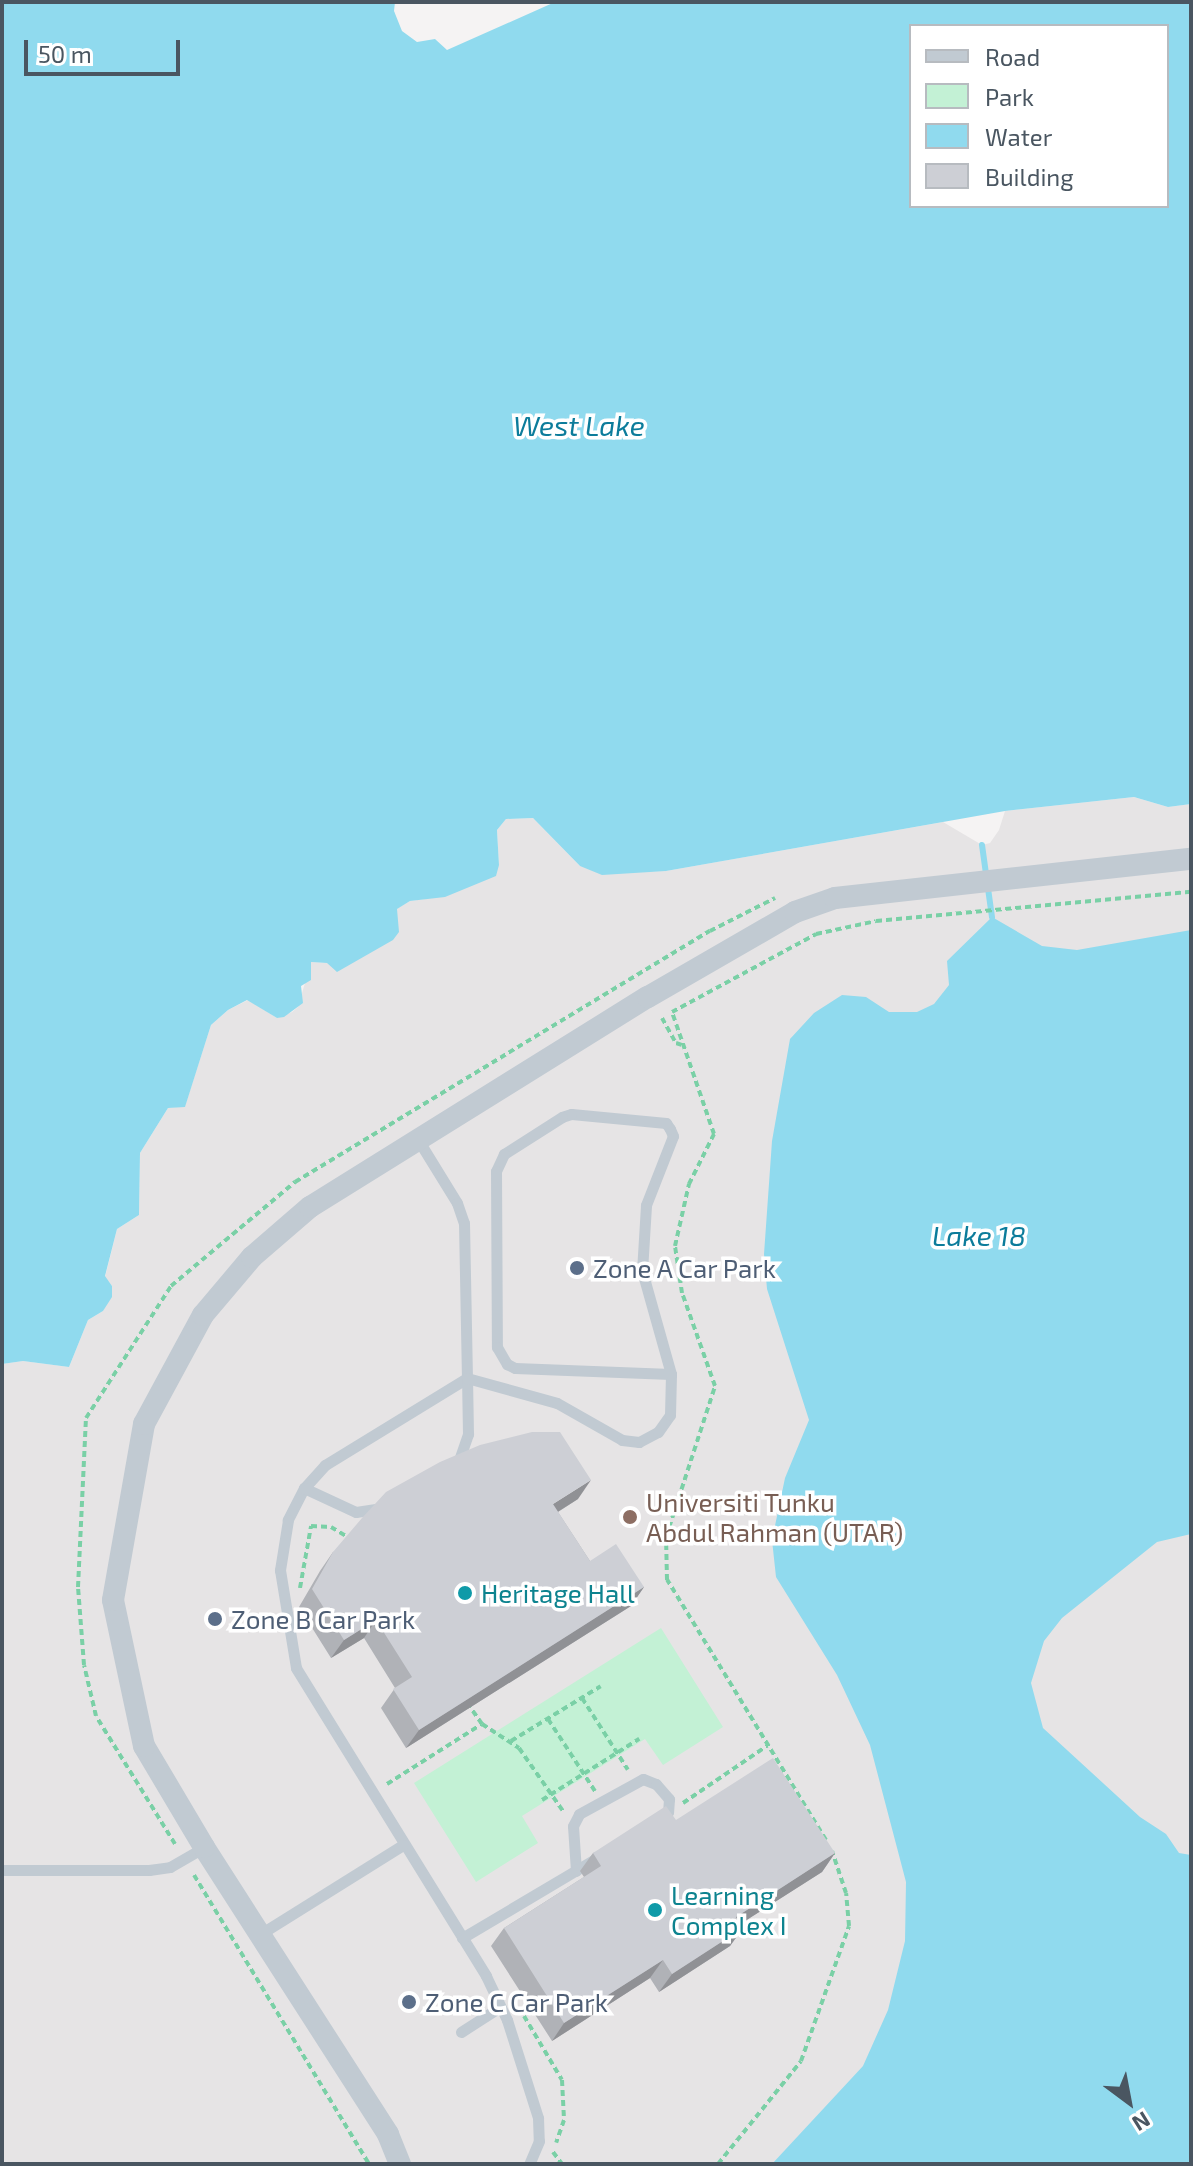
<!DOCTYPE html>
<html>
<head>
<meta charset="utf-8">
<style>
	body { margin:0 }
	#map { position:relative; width:1193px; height:2166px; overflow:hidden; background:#f5f3f3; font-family:"Exo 2",sans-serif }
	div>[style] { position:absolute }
	.education>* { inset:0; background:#e6e4e5 }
	.green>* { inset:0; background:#c3f1d5 }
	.water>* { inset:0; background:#90daee }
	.stream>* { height:6px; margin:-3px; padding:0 3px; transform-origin:3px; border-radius:3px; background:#90daee }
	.path>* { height:4px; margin-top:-2px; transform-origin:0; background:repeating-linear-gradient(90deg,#7ad0a6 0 6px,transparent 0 10px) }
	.lane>* { height:11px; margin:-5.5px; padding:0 5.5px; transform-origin:5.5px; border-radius:5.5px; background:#c1cad2 }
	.street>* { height:22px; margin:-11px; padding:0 11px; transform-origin:11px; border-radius:11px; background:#c1cad2 }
	.wall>* { inset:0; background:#b0b2b7 }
	.shaded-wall>* { inset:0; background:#909195 }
	.building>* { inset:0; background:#cdcfd5 }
	.dots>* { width:22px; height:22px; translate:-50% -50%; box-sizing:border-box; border:4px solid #fff; border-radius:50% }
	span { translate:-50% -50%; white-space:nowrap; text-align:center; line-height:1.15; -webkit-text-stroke:7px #fff; paint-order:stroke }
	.service-label { font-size:26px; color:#4e5e75 }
	.left { translate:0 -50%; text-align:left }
	.education-label { font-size:26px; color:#785e54 }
	.culture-label { font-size:26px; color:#0d838f }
	.water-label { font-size:28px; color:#0c7c9b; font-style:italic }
	.frame { position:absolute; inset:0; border:4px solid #4a5661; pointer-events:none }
	.legend { position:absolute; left:909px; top:24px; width:260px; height:184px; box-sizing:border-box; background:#fff; border:2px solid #b7bbc0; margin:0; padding:10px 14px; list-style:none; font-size:24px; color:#4a5661 }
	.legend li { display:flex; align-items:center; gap:16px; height:40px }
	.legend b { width:40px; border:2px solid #b7bbc0 }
	.north { position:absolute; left:1089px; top:2062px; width:80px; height:80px; -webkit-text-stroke:6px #fff; paint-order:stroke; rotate:148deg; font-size:22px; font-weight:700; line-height:32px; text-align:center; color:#4a5661 }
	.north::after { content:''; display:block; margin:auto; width:28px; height:36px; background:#4a5661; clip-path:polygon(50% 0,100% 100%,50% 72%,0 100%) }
	.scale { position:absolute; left:24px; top:40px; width:156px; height:36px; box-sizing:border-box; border:4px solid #4a5661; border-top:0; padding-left:10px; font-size:24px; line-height:28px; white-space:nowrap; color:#4a5661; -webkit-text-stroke:6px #fff; paint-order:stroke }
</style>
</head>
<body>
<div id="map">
	<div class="education">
		<i style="clip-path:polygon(1134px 797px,1168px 807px,1191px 804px,1191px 2164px,2px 2164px,2px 1364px,23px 1361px,69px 1367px,88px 1320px,103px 1311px,112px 1286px,105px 1277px,117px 1229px,139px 1215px,140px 1153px,168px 1108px,185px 1106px,211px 1025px,228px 1010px,248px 1000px,277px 1018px,292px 1012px,298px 1007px,311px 962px,327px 963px,396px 924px,396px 909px,410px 901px,425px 899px,499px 865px,497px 830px,506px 819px,533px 818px,580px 866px,635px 872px,666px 871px,943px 822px,982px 845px,990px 843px,999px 830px,1005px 811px)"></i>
	</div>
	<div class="green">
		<i style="clip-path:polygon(661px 1628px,723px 1727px,663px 1765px,645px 1739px,522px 1816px,538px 1843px,476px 1882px,414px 1783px)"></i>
	</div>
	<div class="water">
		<i style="clip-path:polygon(evenodd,2px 2px,395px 2px,394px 11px,402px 31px,417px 42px,435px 39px,447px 50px,555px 2px,1191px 2px,1191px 804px,1168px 807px,1134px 797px,1005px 811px,666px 871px,602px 875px,580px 866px,533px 818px,506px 819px,497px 830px,499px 865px,496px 876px,445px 897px,410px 901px,397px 909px,399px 932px,393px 940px,337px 972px,327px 963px,311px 962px,311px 980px,301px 986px,303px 1003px,284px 1017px,277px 1018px,247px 1000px,228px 1010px,211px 1025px,185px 1107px,168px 1108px,140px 1153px,139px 1215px,117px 1229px,105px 1276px,112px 1286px,112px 1297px,103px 1311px,88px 1320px,69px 1367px,23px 1361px,2px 1364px,2px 2px,911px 26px,1167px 26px,1167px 206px,911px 206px,911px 26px)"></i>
		<i style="clip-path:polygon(992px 917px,1042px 946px,1077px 950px,1191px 930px,1191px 1534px,1157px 1542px,1062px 1618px,1044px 1641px,1031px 1683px,1043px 1728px,1140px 1817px,1166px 1834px,1179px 1853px,1191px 1855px,1191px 2164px,772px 2164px,863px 2066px,888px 2010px,905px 1941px,906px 1882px,870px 1745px,837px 1675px,776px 1577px,772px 1540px,785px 1478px,809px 1420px,767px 1289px,764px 1254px,772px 1141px,790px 1039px,814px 1013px,842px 995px,866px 997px,889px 1012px,917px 1012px,934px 1004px,949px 985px,947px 961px)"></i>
	</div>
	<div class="stream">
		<i style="left:982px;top:845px;width:73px;rotate:82.1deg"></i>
	</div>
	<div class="path">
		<i style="left:662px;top:1018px;width:29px;rotate:61deg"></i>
		<i style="left:676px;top:1043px;width:9px;rotate:18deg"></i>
		<i style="left:300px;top:1588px;width:63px;rotate:-79.9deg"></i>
		<i style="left:311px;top:1526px;width:20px;rotate:3deg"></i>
		<i style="left:331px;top:1527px;width:23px;rotate:31deg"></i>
		<i style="left:582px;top:1698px;width:85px;rotate:57.4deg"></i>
		<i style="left:548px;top:1719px;width:86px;rotate:56.9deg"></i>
		<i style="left:482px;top:1724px;width:44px;rotate:33deg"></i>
		<i style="left:519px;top:1748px;width:77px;rotate:55.1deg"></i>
		<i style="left:511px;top:1741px;width:105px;rotate:-31.4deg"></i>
		<i style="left:387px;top:1784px;width:112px;rotate:-32.3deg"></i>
		<i style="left:482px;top:1724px;width:24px;rotate:-125deg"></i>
		<i style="left:542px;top:1800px;width:115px;rotate:-32.2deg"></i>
		<i style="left:683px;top:1803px;width:102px;rotate:-34.2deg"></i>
		<i style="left:826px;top:1840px;width:305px;rotate:-121.4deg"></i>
		<i style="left:667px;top:1580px;width:43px;rotate:-91.3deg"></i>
		<i style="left:666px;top:1537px;width:159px;rotate:-72deg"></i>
		<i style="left:715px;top:1386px;width:99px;rotate:-109.5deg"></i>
		<i style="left:682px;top:1293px;width:48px;rotate:-98.5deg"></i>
		<i style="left:675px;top:1246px;width:64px;rotate:-77.3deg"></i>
		<i style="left:689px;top:1184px;width:56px;rotate:-63.4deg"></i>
		<i style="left:714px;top:1134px;width:129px;rotate:-109deg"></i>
		<i style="left:672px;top:1012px;width:164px;rotate:-28.4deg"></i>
		<i style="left:816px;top:934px;width:61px;rotate:-12.2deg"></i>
		<i style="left:876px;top:921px;width:316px;rotate:-5.3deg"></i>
		<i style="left:175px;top:1844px;width:150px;rotate:-121.7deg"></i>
		<i style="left:96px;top:1716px;width:52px;rotate:-103.2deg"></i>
		<i style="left:84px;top:1665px;width:78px;rotate:-94.4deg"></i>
		<i style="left:78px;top:1587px;width:169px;rotate:-87.3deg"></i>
		<i style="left:86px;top:1418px;width:157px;rotate:-57.2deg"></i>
		<i style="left:171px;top:1286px;width:162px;rotate:-40deg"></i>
		<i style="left:295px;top:1182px;width:485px;rotate:-31.2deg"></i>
		<i style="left:710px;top:931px;width:73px;rotate:-26.9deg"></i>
		<i style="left:194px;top:1875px;width:338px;rotate:58.8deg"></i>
		<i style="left:524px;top:2016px;width:74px;rotate:59.3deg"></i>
		<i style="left:562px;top:2080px;width:40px;rotate:87.1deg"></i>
		<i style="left:564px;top:2120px;width:24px;rotate:109deg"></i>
		<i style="left:553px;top:2152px;width:15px;rotate:53deg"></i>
		<i style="left:718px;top:2164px;width:132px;rotate:-51.1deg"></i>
		<i style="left:801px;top:2061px;width:143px;rotate:-70.4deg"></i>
		<i style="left:849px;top:1926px;width:33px;rotate:-95deg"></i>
		<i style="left:846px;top:1893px;width:44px;rotate:-108.4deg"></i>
	</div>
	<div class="lane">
		<i style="left:417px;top:1138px;width:76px;rotate:58.4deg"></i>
		<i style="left:457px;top:1203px;width:21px;rotate:71deg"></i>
		<i style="left:464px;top:1223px;width:155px;rotate:88.9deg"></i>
		<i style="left:467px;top:1378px;width:167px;rotate:148.5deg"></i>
		<i style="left:325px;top:1465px;width:31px;rotate:132deg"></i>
		<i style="left:304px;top:1488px;width:36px;rotate:117deg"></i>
		<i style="left:288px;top:1520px;width:51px;rotate:99.1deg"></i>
		<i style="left:280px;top:1570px;width:99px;rotate:80.7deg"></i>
		<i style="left:296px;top:1668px;width:362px;rotate:58.3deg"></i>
		<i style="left:486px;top:1976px;width:49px;rotate:64.5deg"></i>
		<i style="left:507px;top:2020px;width:103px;rotate:72.4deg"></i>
		<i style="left:538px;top:2118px;width:23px;rotate:88deg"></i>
		<i style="left:539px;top:2141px;width:25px;rotate:113deg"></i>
		<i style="left:458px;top:1463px;width:31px;rotate:-71deg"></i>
		<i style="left:468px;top:1434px;width:56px;rotate:-91deg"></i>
		<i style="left:467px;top:1378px;width:93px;rotate:15.5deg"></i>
		<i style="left:557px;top:1403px;width:75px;rotate:29.6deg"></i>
		<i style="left:622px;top:1440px;width:17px;rotate:7deg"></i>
		<i style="left:639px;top:1442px;width:21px;rotate:-28deg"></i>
		<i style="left:658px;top:1432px;width:21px;rotate:-55deg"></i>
		<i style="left:670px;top:1415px;width:41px;rotate:-88.6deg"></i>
		<i style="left:671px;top:1374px;width:107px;rotate:-105.7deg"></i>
		<i style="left:642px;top:1271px;width:66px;rotate:-86.5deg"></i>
		<i style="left:646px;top:1205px;width:74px;rotate:-68.6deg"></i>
		<i style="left:673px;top:1136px;width:8px;rotate:-113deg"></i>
		<i style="left:670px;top:1129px;width:7px;rotate:-124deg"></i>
		<i style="left:666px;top:1123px;width:95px;rotate:-174.6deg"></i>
		<i style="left:571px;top:1114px;width:9px;rotate:162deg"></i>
		<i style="left:562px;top:1117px;width:69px;rotate:147.5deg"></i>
		<i style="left:504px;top:1154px;width:19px;rotate:115deg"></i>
		<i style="left:496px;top:1171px;width:176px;rotate:89.7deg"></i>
		<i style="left:497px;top:1347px;width:20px;rotate:60deg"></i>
		<i style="left:507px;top:1364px;width:9px;rotate:27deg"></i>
		<i style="left:515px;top:1368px;width:156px;rotate:2.2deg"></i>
		<i style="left:304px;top:1488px;width:57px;rotate:24.8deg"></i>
		<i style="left:356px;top:1512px;width:25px;rotate:-9deg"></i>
		<i style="left:2px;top:1870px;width:147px"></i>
		<i style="left:149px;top:1870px;width:21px;rotate:-8deg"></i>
		<i style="left:170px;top:1867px;width:39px;rotate:-30deg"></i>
		<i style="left:576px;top:1871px;width:45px;rotate:-93.8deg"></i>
		<i style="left:573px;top:1826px;width:13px;rotate:-63deg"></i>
		<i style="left:579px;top:1814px;width:73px;rotate:-28.7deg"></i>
		<i style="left:643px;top:1779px;width:14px;rotate:21deg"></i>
		<i style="left:656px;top:1784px;width:20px;rotate:49deg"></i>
		<i style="left:669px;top:1799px;width:13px;rotate:94deg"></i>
		<i style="left:668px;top:1812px;width:9px;rotate:148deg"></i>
		<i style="left:262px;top:1933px;width:166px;rotate:-32deg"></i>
		<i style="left:462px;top:1938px;width:155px;rotate:-30.7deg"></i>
		<i style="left:461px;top:2032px;width:46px;rotate:-32.7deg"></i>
	</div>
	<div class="street">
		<i style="left:400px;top:2164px;width:32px;rotate:-112deg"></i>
		<i style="left:388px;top:2134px;width:341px;rotate:-122.7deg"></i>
		<i style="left:204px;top:1847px;width:117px;rotate:-120.7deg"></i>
		<i style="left:144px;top:1746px;width:149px;rotate:-102deg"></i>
		<i style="left:113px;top:1600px;width:179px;rotate:-80deg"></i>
		<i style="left:144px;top:1424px;width:124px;rotate:-61.6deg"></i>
		<i style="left:203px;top:1315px;width:76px;rotate:-49.8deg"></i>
		<i style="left:252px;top:1257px;width:77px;rotate:-40.8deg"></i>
		<i style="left:310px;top:1207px;width:398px;rotate:-31.9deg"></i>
		<i style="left:648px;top:997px;width:170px;rotate:-30deg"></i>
		<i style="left:795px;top:912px;width:42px;rotate:-19.3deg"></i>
		<i style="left:835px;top:898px;width:358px;rotate:-6.3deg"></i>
	</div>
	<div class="wall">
		<i style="clip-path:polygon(578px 1499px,558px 1512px,590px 1561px,644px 1587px,631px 1606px,406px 1748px,381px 1708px,395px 1688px,364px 1638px,331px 1658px,299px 1607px,320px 1571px,333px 1552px)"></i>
		<i style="clip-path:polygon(676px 1820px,835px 1853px,822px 1872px,740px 1924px,743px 1928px,730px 1946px,659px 1992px,650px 1978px,552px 2041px,491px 1946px,504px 1928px,584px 1877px,580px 1871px,593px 1853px)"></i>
	</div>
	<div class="shaded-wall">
		<i style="clip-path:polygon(591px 1480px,578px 1499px,540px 1523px,553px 1504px)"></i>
		<i style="clip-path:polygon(644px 1587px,631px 1606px,406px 1748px,419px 1730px)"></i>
		<i style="clip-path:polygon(376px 1620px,364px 1638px,331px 1658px,344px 1640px)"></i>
		<i style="clip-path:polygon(835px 1853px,822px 1872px,723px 1935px,736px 1917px)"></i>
		<i style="clip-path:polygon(743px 1928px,730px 1946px,659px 1992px,672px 1974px)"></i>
		<i style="clip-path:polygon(663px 1960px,650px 1978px,552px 2041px,564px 2023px)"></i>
	</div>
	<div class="building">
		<i style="clip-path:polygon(532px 1432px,560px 1432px,591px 1480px,553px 1504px,590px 1561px,616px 1544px,644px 1587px,419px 1730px,393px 1689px,412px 1677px,376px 1620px,344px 1640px,312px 1589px,333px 1552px,362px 1518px,386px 1492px,440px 1462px,480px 1445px)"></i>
		<i style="clip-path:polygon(773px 1758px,835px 1853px,736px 1917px,743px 1928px,672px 1974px,663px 1960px,564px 2023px,504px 1928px,601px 1866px,593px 1853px,666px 1806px,676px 1820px)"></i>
	</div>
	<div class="dots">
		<i style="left:577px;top:1268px;background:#5c6f8a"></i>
		<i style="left:630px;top:1517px;background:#8d6e63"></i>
		<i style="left:465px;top:1593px;background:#0f9aa8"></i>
		<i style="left:215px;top:1619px;background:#5c6f8a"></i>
		<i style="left:655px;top:1910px;background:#0f9aa8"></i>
		<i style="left:409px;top:2002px;background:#5c6f8a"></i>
	</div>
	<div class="service-label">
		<span class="left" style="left:593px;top:1268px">Zone A Car Park</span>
		<span class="left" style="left:231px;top:1619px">Zone B Car Park</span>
		<span class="left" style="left:425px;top:2002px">Zone C Car Park</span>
	</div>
	<div class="education-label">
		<span class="left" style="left:646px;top:1517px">Universiti Tunku<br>Abdul Rahman (UTAR)</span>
	</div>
	<div class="culture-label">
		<span class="left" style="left:481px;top:1593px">Heritage Hall</span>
		<span class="left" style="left:671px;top:1910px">Learning<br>Complex I</span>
	</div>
	<div class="water-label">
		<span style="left:579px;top:425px">West Lake</span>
		<span style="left:979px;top:1235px">Lake 18</span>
	</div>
	<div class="frame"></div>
	<ul class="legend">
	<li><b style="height:10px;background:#c1cad2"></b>Road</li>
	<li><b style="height:22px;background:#c3f1d5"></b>Park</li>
	<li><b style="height:22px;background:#90daee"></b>Water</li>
	<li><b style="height:22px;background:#cdcfd5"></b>Building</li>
	</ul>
	<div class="north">N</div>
	<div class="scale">50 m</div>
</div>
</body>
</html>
